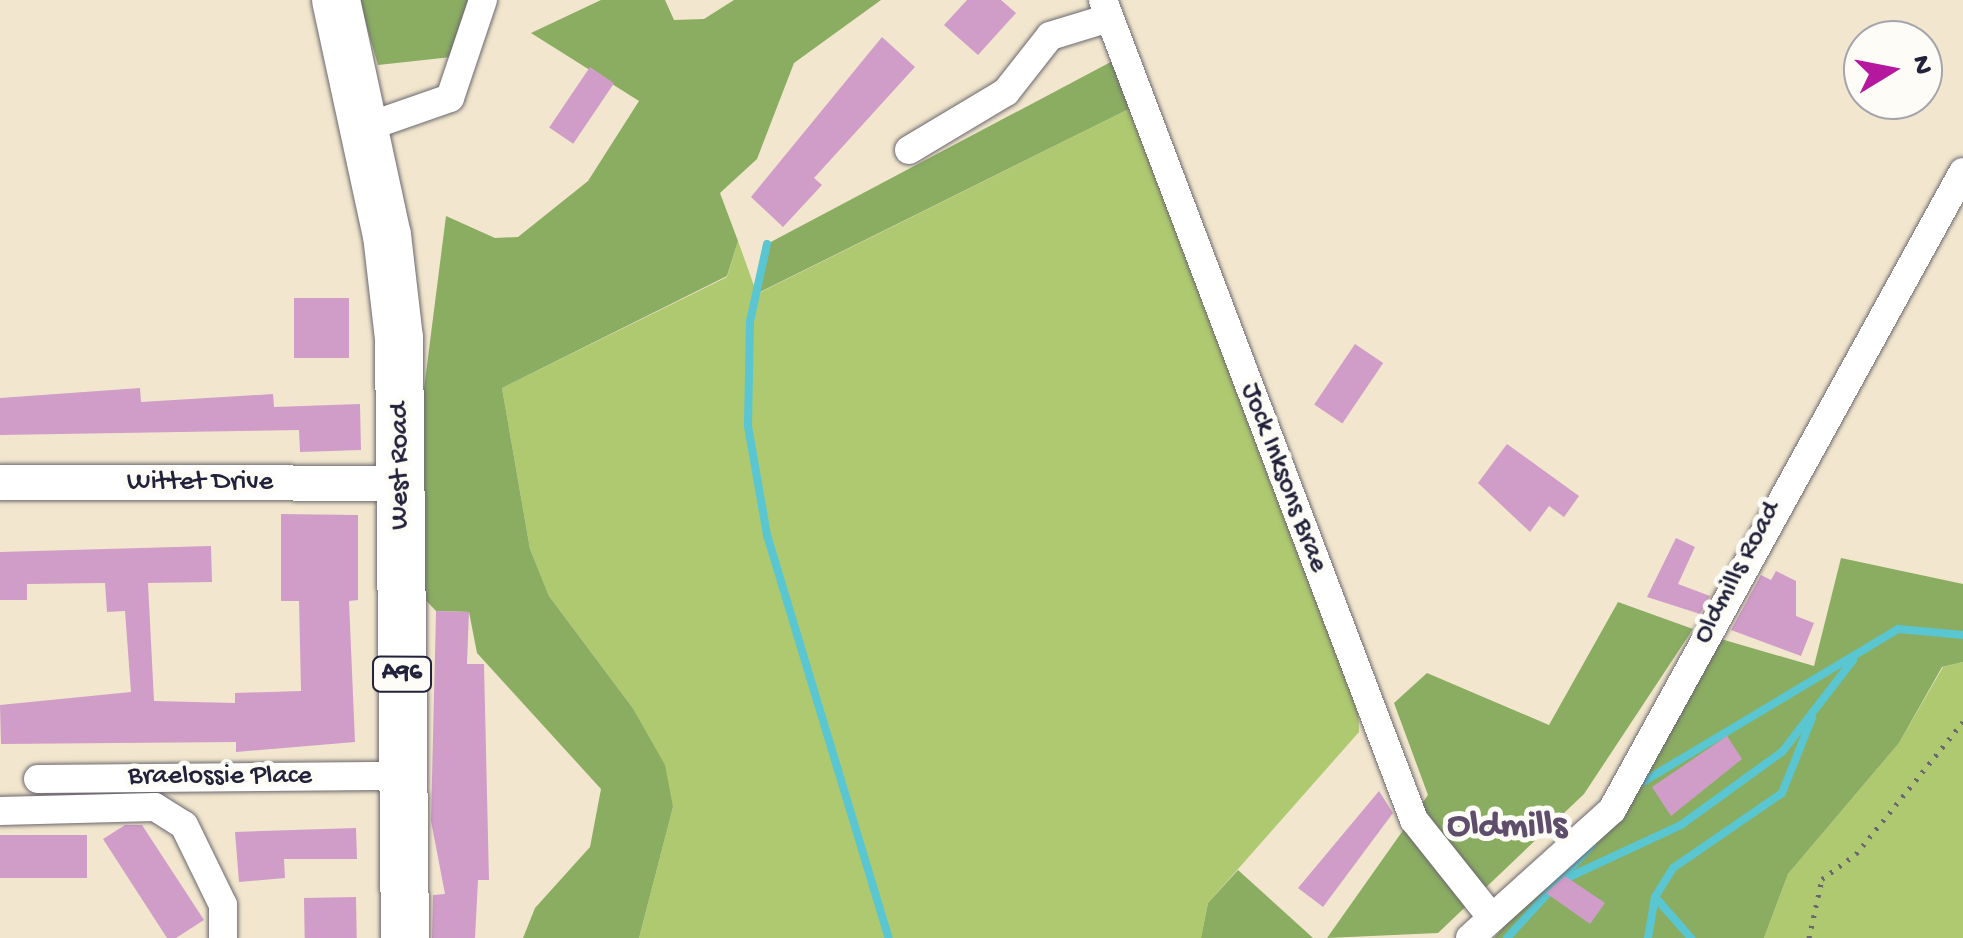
<!DOCTYPE html>
<html>
<head>
<meta charset="utf-8">
<style>
	body { margin:0 }
	#map { position:relative; width:1963px; height:938px; overflow:hidden; background:#f2e7ce; font-family:"Gochi Hand",sans-serif }
	div>[style] { position:absolute }
	.green>* { inset:0; background:#aec970 }
	.forest>* { inset:0; background:#8aad62 }
	.stream>* { height:8px; margin:-4px; padding:0 4px; transform-origin:4px; border-radius:4px; background:#59c6d1 }
	.building>* { inset:0; background:#d09dc8; transform-origin:0 0 }
	.path>* { height:5px; margin-top:-2.5px; transform-origin:0; background:repeating-linear-gradient(90deg,#6b676e 0 2.5px,transparent 0 10.5px) }
	.roads { filter:drop-shadow(0 0 2px #6b676e) drop-shadow(0 0 2px #6b676e) }
	.minor>* { height:28px; margin:-14px; padding:0 14px; transform-origin:14px; border-radius:14px; background:#fff }
	.tertiary>* { height:35px; margin:-17.5px; padding:0 17.5px; transform-origin:17.5px; border-radius:17.5px; background:#fff }
	.trunk>* { height:48px; margin:-24px; padding:0 24px; transform-origin:24px; border-radius:24px; background:#fff }
	span { translate:-50% -50%; white-space:nowrap; text-align:center; line-height:1.15; -webkit-text-stroke:10px #fdfcf7; paint-order:stroke }
	.shield-label span { padding:2px 8px; background:#fdfcf7; border:2px solid; border-radius:8px; -webkit-text-stroke-width:0 }
	.shield-label { font-size:25px; color:#22223b; font-weight:700 }
	.street-label { font-size:28px; color:#22223b }
	.district-label { font-size:38px; color:#5f4d6c; font-weight:700 }
	.north { position:absolute; left:1843px; top:20px; width:100px; height:100px; box-sizing:border-box; background:#fdfcf7; border:2px solid #a5a5ac; border-radius:50%; rotate:80deg; font-size:28px; font-weight:700; line-height:40px; text-align:center; color:#22223b }
	.north::after { content:''; display:block; margin:auto; width:35px; height:45px; background:#b5179e; clip-path:polygon(50% 0,100% 100%,50% 72%,0 100%) }
</style>
</head>
<body>
<div id="map">
	<div class="green">
		<i style="clip-path:polygon(1141px 103px,1357px 673px,1359px 732px,1208px 903px,1201px 938px,639px 938px,673px 807px,632px 707px,549px 596px,530px 549px,502px 388px,727px 277px,738px 241px,757px 294px)"></i>
		<i style="clip-path:polygon(1963px 662px,1963px 938px,1764px 938px,1788px 874px,1899px 743px,1943px 667px)"></i>
	</div>
	<div class="forest">
		<i style="clip-path:polygon(359px 0,483px 0,470px 55px,378px 65px)"></i>
		<i style="clip-path:polygon(601px 0,665px 0,674px 20px,704px 19px,734px 0,881px 0,794px 63px,757px 159px,720px 193px,738px 241px,727px 276px,502px 388px,530px 549px,549px 596px,632px 707px,665px 765px,673px 807px,639px 938px,523px 938px,535px 908px,590px 847px,601px 789px,477px 653px,469px 612px,436px 611px,421px 595px,418px 436px,446px 216px,495px 238px,518px 237px,588px 181px,639px 101px,531px 33px)"></i>
		<i style="clip-path:polygon(1122px 56px,1141px 103px,756px 294px,767px 244px)"></i>
		<i style="clip-path:polygon(1841px 558px,1963px 584px,1963px 662px,1942px 667px,1899px 743px,1788px 874px,1764px 938px,1494px 938px,1651px 763px,1721px 639px,1814px 666px)"></i>
		<i style="clip-path:polygon(1618px 602px,1693px 629px,1584px 794px,1438px 933px,1327px 938px,1428px 795px,1394px 703px,1427px 673px,1549px 725px)"></i>
		<i style="clip-path:polygon(1238px 870px,1313px 938px,1201px 938px,1208px 903px)"></i>
	</div>
	<div class="stream">
		<i style="left:767px;top:244px;width:79px;rotate:102.4deg"></i>
		<i style="left:750px;top:321px;width:105px;rotate:91.1deg"></i>
		<i style="left:748px;top:426px;width:111px;rotate:80.1deg"></i>
		<i style="left:767px;top:535px;width:421px;rotate:73.2deg"></i>
		<i style="left:1641px;top:783px;width:300px;rotate:-30.9deg"></i>
		<i style="left:1898px;top:629px;width:65px;rotate:5.3deg"></i>
		<i style="left:1567px;top:878px;width:126px;rotate:-24.9deg"></i>
		<i style="left:1681px;top:825px;width:125px;rotate:-35.9deg"></i>
		<i style="left:1782px;top:752px;width:116px;rotate:-52.3deg"></i>
		<i style="left:1655px;top:897px;width:55px;rotate:48.7deg"></i>
		<i style="left:1507px;top:938px;width:126px;rotate:-47.6deg"></i>
		<i style="left:1648px;top:938px;width:42px;rotate:-80.3deg"></i>
		<i style="left:1655px;top:897px;width:34px;rotate:-58deg"></i>
		<i style="left:1673px;top:868px;width:132px;rotate:-34.5deg"></i>
		<i style="left:1782px;top:793px;width:81px;rotate:-68.2deg"></i>
	</div>
	<div class="building">
		<i style="clip-path:polygon(967px 0,1001px 0,1016px 13px,978px 55px,944px 25px)"></i>
		<i style="clip-path:polygon(882px 37px,915px 67px,814px 178px,822px 185px,783px 227px,751px 197px)"></i>
		<i style="left:590px;top:67px;width:29px;height:73px;rotate:34deg"></i>
		<i style="left:294px;top:298px;width:55px;height:60px"></i>
		<i style="left:1355px;top:344px;width:34px;height:73px;rotate:34deg"></i>
		<i style="clip-path:polygon(140px 388px,141px 402px,273px 394px,274px 407px,360px 404px,361px 450px,300px 452px,299px 430px,0 435px,0 398px)"></i>
		<i style="clip-path:polygon(1507px 444px,1579px 496px,1564px 517px,1549px 506px,1530px 532px,1478px 483px)"></i>
		<i style="clip-path:polygon(281px 514px,358px 515px,358px 600px,349px 601px,355px 742px,236px 752px,236px 742px,1px 744px,0 705px,131px 692px,125px 611px,107px 612px,105px 583px,27px 584px,27px 600px,0 600px,0 552px,211px 546px,212px 582px,148px 583px,154px 701px,235px 703px,235px 693px,301px 691px,299px 601px,281px 601px)"></i>
		<i style="clip-path:polygon(1676px 538px,1695px 547px,1678px 584px,1710px 596px,1700px 614px,1647px 597px)"></i>
		<i style="clip-path:polygon(1776px 571px,1796px 581px,1796px 616px,1814px 623px,1801px 656px,1731px 630px,1761px 575px,1771px 580px)"></i>
		<i style="clip-path:polygon(436px 611px,469px 612px,467px 664px,484px 664px,489px 880px,478px 880px,475px 938px,432px 938px,433px 895px,445px 894px,431px 821px)"></i>
		<i style="clip-path:polygon(1727px 736px,1742px 759px,1671px 816px,1652px 787px)"></i>
		<i style="clip-path:polygon(1379px 791px,1393px 813px,1323px 907px,1298px 888px)"></i>
		<i style="clip-path:polygon(125px 825px,142px 825px,204px 920px,176px 938px,167px 938px,103px 839px)"></i>
		<i style="clip-path:polygon(356px 828px,357px 859px,284px 859px,285px 878px,239px 882px,235px 832px)"></i>
		<i style="left:0;top:835px;width:87px;height:43px"></i>
		<i style="clip-path:polygon(1565px 876px,1605px 903px,1590px 924px,1546px 893px)"></i>
		<i style="left:356px;top:897px;width:41px;height:52px;rotate:89deg"></i>
	</div>
	<div class="path">
		<i style="left:1809px;top:938px;width:60px;rotate:-77.6deg"></i>
		<i style="left:1822px;top:879px;width:42px;rotate:-36.3deg"></i>
		<i style="left:1856px;top:854px;width:170px;rotate:-51deg"></i>
	</div>
	<div class="roads">
		<div class="minor">
			<i style="left:1103px;top:0;width:877px;rotate:69.23deg"></i>
			<i style="left:1414px;top:820px;width:125px;rotate:51.5deg"></i>
			<i style="left:367px;top:127px;width:88px;rotate:-19.3deg"></i>
			<i style="left:450px;top:98px;width:103px;rotate:-71.4deg"></i>
			<i style="left:909px;top:150px;width:113px;rotate:-30.9deg"></i>
			<i style="left:1006px;top:92px;width:71px;rotate:-51.8deg"></i>
			<i style="left:1050px;top:36px;width:62px;rotate:-17deg"></i>
			<i style="left:38px;top:779px;width:365px;rotate:-0.5deg"></i>
			<i style="left:0;top:811px;width:155px;rotate:-1.5deg"></i>
			<i style="left:155px;top:807px;width:34px;rotate:32deg"></i>
			<i style="left:184px;top:825px;width:89px;rotate:64deg"></i>
			<i style="left:223px;top:905px;width:33px;rotate:90deg"></i>
			<i style="left:1470px;top:938px;width:191px;rotate:-42deg"></i>
			<i style="left:1612px;top:810px;width:728px;rotate:-61.18deg"></i>
		</div>
		<div class="tertiary">
			<i style="left:0;top:482px;width:400px;rotate:0.1deg"></i>
		</div>
		<div class="trunk">
			<i style="left:336px;top:0;width:240px;rotate:77.8deg"></i>
			<i style="left:387px;top:235px;width:104px;rotate:83.4deg"></i>
			<i style="left:399px;top:338px;width:600px;rotate:89.43deg"></i>
		</div>
	</div>
	<div class="shield-label">
		<span style="left:402px;top:674px">A96</span>
	</div>
	<div class="street-label">
		<span style="left:401px;top:466px;rotate:-90deg">West Road</span>
		<span style="left:1283px;top:478px;rotate:69deg">Jock Inksons Brae</span>
		<span style="left:200px;top:483px">Wittet Drive</span>
		<span style="left:1738px;top:573px;rotate:-62deg">Oldmills Road</span>
		<span style="left:220px;top:777px">Braelossie Place</span>
	</div>
	<div class="district-label">
		<span style="left:1507px;top:828px">Oldmills</span>
	</div>
	<div class="north">N</div>
</div>
</body>
</html>
